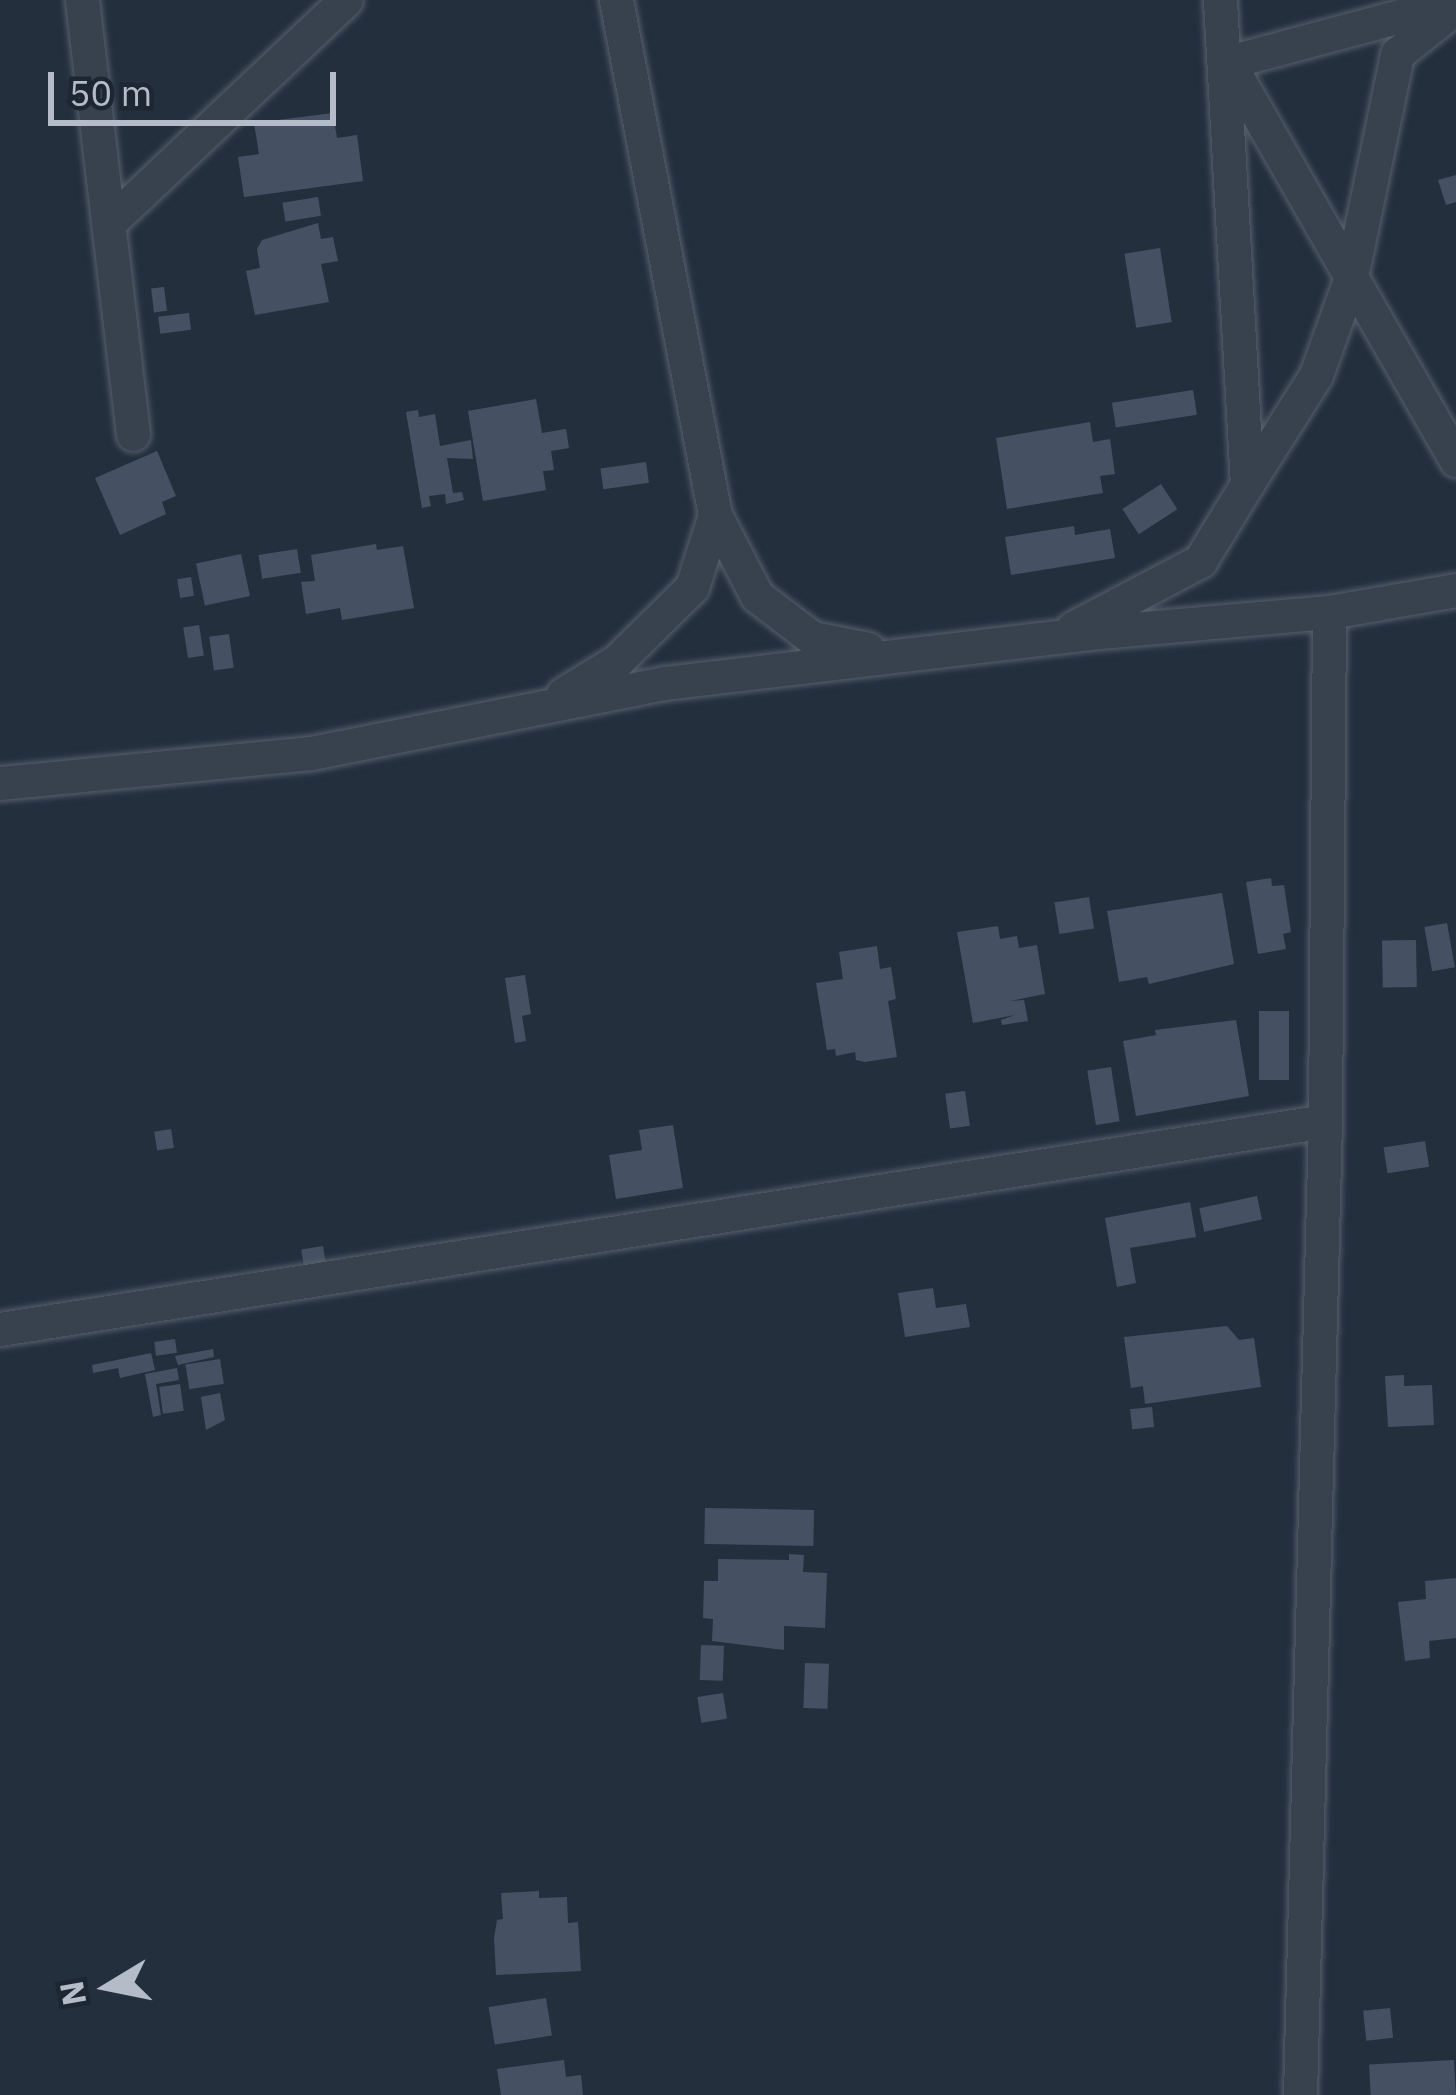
<!DOCTYPE html>
<html>
<head>
<meta charset="utf-8">
<style>
	body { margin:0 }
	#map { position:relative; width:1456px; height:2095px; overflow:hidden; background:#242f3e; font-family:"IBM Plex Sans",sans-serif }
	div>[style] { position:absolute }
	.building>* { inset:0; background:#455162; transform-origin:0 0 }
	.roads { filter:drop-shadow(0 0 3px #565f6c) drop-shadow(0 0 3px #565f6c) }
	.street>* { height:33px; margin:-16.5px; padding:0 16.5px; transform-origin:16.5px; border-radius:16.5px; background:#38414e }
	span { translate:-50% -50%; white-space:nowrap; text-align:center; line-height:1.15; -webkit-text-stroke:10px #1d2633; paint-order:stroke }
	.north { position:absolute; left:48px; top:1927px; width:120px; height:120px; -webkit-text-stroke:9px #1d2633; paint-order:stroke; rotate:260deg; font-size:33px; font-weight:700; line-height:48px; text-align:center; color:#b4bcc9 }
	.north::after { content:''; display:block; margin:auto; width:42px; height:54px; background:#b4bcc9; clip-path:polygon(50% 0,100% 100%,50% 72%,0 100%) }
	.scale { position:absolute; left:48px; top:72px; width:288px; height:54px; box-sizing:border-box; border:6px solid #b4bcc9; border-top:0; padding-left:15px; font-size:36px; line-height:42px; white-space:nowrap; color:#b4bcc9; -webkit-text-stroke:9px #1d2633; paint-order:stroke }
</style>
</head>
<body>
<div id="map">
	<div class="building">
		<i style="clip-path:polygon(333px 113px,337px 138px,357px 135px,363px 181px,244px 197px,238px 157px,259px 154px,254px 123px)"></i>
		<i style="clip-path:polygon(1456px 175px,1456px 202px,1446px 205px,1438px 180px)"></i>
		<i style="left:318px;top:197px;width:19px;height:36px;rotate:81deg"></i>
		<i style="clip-path:polygon(318px 223px,321px 239px,333px 237px,338px 261px,321px 264px,329px 302px,255px 315px,246px 271px,260px 268px,257px 249px,262px 240px)"></i>
		<i style="left:1160px;top:248px;width:75px;height:36px;rotate:81deg"></i>
		<i style="left:164px;top:287px;width:24px;height:13px;rotate:83deg"></i>
		<i style="left:189px;top:313px;width:17px;height:31px;rotate:83deg"></i>
		<i style="left:1193px;top:390px;width:25px;height:82px;rotate:81deg"></i>
		<i style="clip-path:polygon(536px 399px,542px 433px,566px 429px,569px 448px,551px 451px,554px 470px,543px 471px,546px 490px,483px 501px,468px 411px)"></i>
		<i style="clip-path:polygon(418px 410px,419px 417px,435px 414px,440px 446px,471px 440px,473px 459px,447px 458px,453px 493px,462px 492px,464px 500px,446px 504px,445px 494px,429px 496px,431px 506px,422px 508px,406px 412px)"></i>
		<i style="clip-path:polygon(1090px 422px,1093px 442px,1110px 439px,1115px 474px,1100px 476px,1103px 493px,1007px 509px,996px 438px)"></i>
		<i style="clip-path:polygon(157px 451px,176px 496px,162px 502px,166px 514px,120px 535px,95px 478px)"></i>
		<i style="left:646px;top:462px;width:21px;height:46px;rotate:82deg"></i>
		<i style="left:1161px;top:484px;width:30px;height:46px;rotate:57deg"></i>
		<i style="clip-path:polygon(1074px 526px,1075px 535px,1110px 529px,1115px 558px,1011px 575px,1005px 537px)"></i>
		<i style="clip-path:polygon(376px 544px,377px 550px,403px 546px,414px 608px,342px 620px,340px 608px,306px 614px,301px 582px,315px 581px,311px 555px)"></i>
		<i style="left:297px;top:549px;width:24px;height:39px;rotate:81deg"></i>
		<i style="left:241px;top:554px;width:43px;height:46px;rotate:78deg"></i>
		<i style="left:191px;top:577px;width:19px;height:14px;rotate:81deg"></i>
		<i style="left:199px;top:625px;width:31px;height:16px;rotate:81deg"></i>
		<i style="left:229px;top:634px;width:34px;height:20px;rotate:82deg"></i>
		<i style="clip-path:polygon(1271px 878px,1272px 886px,1284px 885px,1291px 932px,1283px 934px,1286px 949px,1258px 954px,1246px 882px)"></i>
		<i style="clip-path:polygon(1222px 893px,1234px 964px,1149px 984px,1147px 977px,1119px 982px,1107px 911px)"></i>
		<i style="left:1089px;top:897px;width:32px;height:35px;rotate:81deg"></i>
		<i style="left:1447px;top:923px;width:45px;height:23px;rotate:80deg"></i>
		<i style="clip-path:polygon(998px 926px,1000px 939px,1017px 936px,1019px 948px,1037px 945px,1045px 994px,1010px 1001px,1024px 1000px,1028px 1021px,1002px 1025px,1001px 1020px,1015px 1015px,973px 1023px,957px 932px)"></i>
		<i style="left:1416px;top:940px;width:47px;height:34px;rotate:89deg"></i>
		<i style="clip-path:polygon(877px 946px,880px 969px,891px 967px,896px 999px,888px 1001px,897px 1057px,865px 1062px,856px 1060px,855px 1052px,836px 1056px,835px 1049px,827px 1050px,816px 983px,843px 979px,839px 952px)"></i>
		<i style="clip-path:polygon(525px 975px,531px 1014px,522px 1016px,526px 1041px,515px 1043px,505px 978px)"></i>
		<i style="left:1259px;top:1011px;width:30px;height:69px"></i>
		<i style="clip-path:polygon(1236px 1020px,1249px 1096px,1136px 1116px,1123px 1041px,1156px 1035px,1155px 1030px)"></i>
		<i style="left:1111px;top:1067px;width:55px;height:24px;rotate:81deg"></i>
		<i style="left:965px;top:1091px;width:35px;height:20px;rotate:82deg"></i>
		<i style="clip-path:polygon(673px 1125px,683px 1188px,616px 1199px,609px 1155px,642px 1150px,639px 1130px)"></i>
		<i style="left:171px;top:1129px;width:19px;height:17px;rotate:81deg"></i>
		<i style="left:1425px;top:1141px;width:26px;height:42px;rotate:81deg"></i>
		<i style="left:1257px;top:1196px;width:24px;height:59px;rotate:78deg"></i>
		<i style="clip-path:polygon(1190px 1202px,1196px 1237px,1130px 1248px,1136px 1283px,1117px 1287px,1105px 1218px)"></i>
		<i style="left:323px;top:1246px;width:25px;height:22px;rotate:81deg"></i>
		<i style="clip-path:polygon(933px 1288px,936px 1308px,966px 1304px,970px 1327px,905px 1337px,898px 1293px)"></i>
		<i style="clip-path:polygon(1227px 1326px,1239px 1340px,1254px 1338px,1261px 1387px,1145px 1404px,1143px 1386px,1131px 1388px,1124px 1337px)"></i>
		<i style="left:175px;top:1339px;width:14px;height:21px;rotate:82deg"></i>
		<i style="clip-path:polygon(213px 1349px,214px 1357px,178px 1365px,175px 1356px)"></i>
		<i style="clip-path:polygon(151px 1353px,155px 1370px,120px 1378px,118px 1368px,93px 1373px,92px 1365px)"></i>
		<i style="left:220px;top:1359px;width:25px;height:35px;rotate:81deg"></i>
		<i style="clip-path:polygon(177px 1368px,179px 1380px,156px 1384px,161px 1415px,153px 1417px,145px 1374px)"></i>
		<i style="clip-path:polygon(1404px 1375px,1404px 1386px,1432px 1385px,1434px 1425px,1388px 1427px,1385px 1376px)"></i>
		<i style="left:180px;top:1384px;width:27px;height:21px;rotate:82deg"></i>
		<i style="clip-path:polygon(220px 1393px,225px 1420px,206px 1430px,201px 1397px)"></i>
		<i style="left:1152px;top:1407px;width:20px;height:22px;rotate:84deg"></i>
		<i style="left:705px;top:1508px;width:109px;height:36px;rotate:1deg"></i>
		<i style="clip-path:polygon(789px 1554px,804px 1555px,803px 1572px,827px 1573px,825px 1628px,784px 1626px,784px 1650px,712px 1641px,713px 1619px,703px 1618px,704px 1581px,718px 1581px,718px 1559px,789px 1560px)"></i>
		<i style="clip-path:polygon(1456px 1578px,1456px 1638px,1429px 1641px,1430px 1658px,1405px 1661px,1398px 1602px,1426px 1599px,1425px 1581px)"></i>
		<i style="left:701px;top:1645px;width:23px;height:35px;rotate:2deg"></i>
		<i style="left:805px;top:1663px;width:24px;height:45px;rotate:2deg"></i>
		<i style="left:723px;top:1693px;width:26px;height:26px;rotate:81deg"></i>
		<i style="clip-path:polygon(539px 1891px,539px 1898px,567px 1897px,568px 1923px,578px 1922px,581px 1971px,496px 1975px,494px 1938px,497px 1920px,503px 1919px,501px 1893px)"></i>
		<i style="left:546px;top:1998px;width:38px;height:58px;rotate:81deg"></i>
		<i style="left:1390px;top:2008px;width:30px;height:27px;rotate:84deg"></i>
		<i style="clip-path:polygon(564px 2060px,566px 2077px,581px 2075px,583px 2095px,501px 2095px,497px 2069px)"></i>
		<i style="left:1454px;top:2060px;width:35px;height:85px;rotate:87deg"></i>
	</div>
	<div class="roads">
		<div class="street">
			<i style="left:82px;top:0;width:437px;rotate:83.3deg"></i>
			<i style="left:616px;top:0;width:524px;rotate:79.12deg"></i>
			<i style="left:715px;top:515px;width:91px;rotate:62.6deg"></i>
			<i style="left:757px;top:596px;width:69px;rotate:37.4deg"></i>
			<i style="left:812px;top:638px;width:57px;rotate:11.1deg"></i>
			<i style="left:1456px;top:1px;width:236px;rotate:165deg"></i>
			<i style="left:1228px;top:62px;width:459px;rotate:60.2deg"></i>
			<i style="left:109px;top:223px;width:325px;rotate:-43.3deg"></i>
			<i style="left:1247px;top:484px;width:129px;rotate:-57.7deg"></i>
			<i style="left:1316px;top:375px;width:104px;rotate:-70.3deg"></i>
			<i style="left:1351px;top:277px;width:228px;rotate:-78.3deg"></i>
			<i style="left:1397px;top:54px;width:75px;rotate:-38.5deg"></i>
			<i style="left:1073px;top:628px;width:144px;rotate:-27.8deg"></i>
			<i style="left:1200px;top:561px;width:90px;rotate:-58.6deg"></i>
			<i style="left:1247px;top:484px;width:485px;rotate:-93.2deg"></i>
			<i style="left:563px;top:694px;width:63px;rotate:-31.4deg"></i>
			<i style="left:617px;top:661px;width:105px;rotate:-44.6deg"></i>
			<i style="left:692px;top:587px;width:76px;rotate:-72.3deg"></i>
			<i style="left:0;top:783px;width:312px;rotate:-5.5deg"></i>
			<i style="left:311px;top:753px;width:361px;rotate:-11.2deg"></i>
			<i style="left:665px;top:683px;width:426px;rotate:-6.7deg"></i>
			<i style="left:1088px;top:633px;width:242px;rotate:-5deg"></i>
			<i style="left:1329px;top:612px;width:129px;rotate:-9.8deg"></i>
			<i style="left:0;top:1329px;width:1341px;rotate:-8.92deg"></i>
			<i style="left:1300px;top:2095px;width:974px;rotate:-88.53deg"></i>
			<i style="left:1325px;top:1121px;width:509px;rotate:-89.55deg"></i>
		</div>
	</div>
	<div class="north">N</div>
	<div class="scale">50 m</div>
</div>
</body>
</html>
